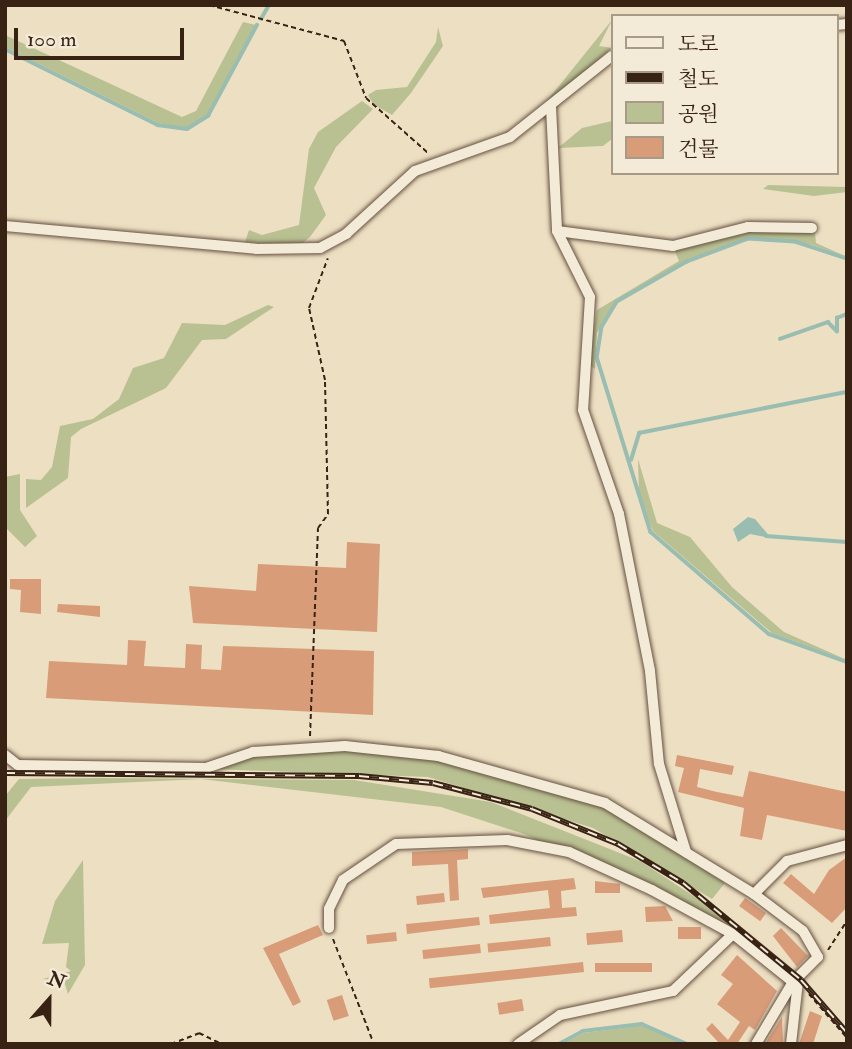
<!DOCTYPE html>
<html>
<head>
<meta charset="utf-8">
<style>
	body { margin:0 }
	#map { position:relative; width:852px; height:1049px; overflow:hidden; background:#eddfc2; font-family:"IM FELL Double Pica","Noto Serif KR",serif }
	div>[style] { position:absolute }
	.green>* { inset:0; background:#b9c192 }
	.water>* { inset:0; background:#99bdb1 }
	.stream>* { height:3.5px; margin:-1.75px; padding:0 1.75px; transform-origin:1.75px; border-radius:1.75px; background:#99bdb1 }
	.building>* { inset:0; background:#d89c79; transform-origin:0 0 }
	.path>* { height:2px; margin-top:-1px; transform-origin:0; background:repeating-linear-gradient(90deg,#382214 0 5px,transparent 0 8.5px) }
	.roads { filter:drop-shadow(0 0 2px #655140) drop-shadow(0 0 2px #655140) }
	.minor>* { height:10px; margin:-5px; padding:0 5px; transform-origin:5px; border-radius:5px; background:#f3ead7 }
	.rail>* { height:6px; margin-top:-3px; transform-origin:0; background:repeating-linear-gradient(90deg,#f3ead7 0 10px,#382214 0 20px); box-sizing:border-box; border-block:2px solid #382214 }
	span { translate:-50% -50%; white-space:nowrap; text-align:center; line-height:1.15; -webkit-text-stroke:6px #f3ead7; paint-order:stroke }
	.frame { position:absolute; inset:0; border:7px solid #382214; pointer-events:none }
	.legend { position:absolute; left:611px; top:14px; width:228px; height:161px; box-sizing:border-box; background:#f3ead7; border:2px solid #a89a89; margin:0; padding:9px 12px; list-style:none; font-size:21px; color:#382214 }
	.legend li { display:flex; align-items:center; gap:14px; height:35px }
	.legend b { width:35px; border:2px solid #a89a89 }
	.north { position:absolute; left:14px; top:965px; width:70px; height:70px; -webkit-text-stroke:5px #f3ead7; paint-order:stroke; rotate:21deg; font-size:19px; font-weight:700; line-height:28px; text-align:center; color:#382214 }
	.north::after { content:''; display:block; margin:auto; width:24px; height:32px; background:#382214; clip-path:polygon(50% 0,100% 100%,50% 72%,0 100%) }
	.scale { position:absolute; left:14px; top:28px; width:170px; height:32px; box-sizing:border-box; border:4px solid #382214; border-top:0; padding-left:9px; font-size:21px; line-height:24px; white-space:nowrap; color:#382214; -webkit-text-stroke:5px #f3ead7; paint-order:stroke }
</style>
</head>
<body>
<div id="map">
	<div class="green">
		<i style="clip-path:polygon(612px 20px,599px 46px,612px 48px,542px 107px)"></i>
		<i style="clip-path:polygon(243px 22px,256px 25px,237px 61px,207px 116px,186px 128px,158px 123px,5px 47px,5px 35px,182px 117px,196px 111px)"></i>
		<i style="clip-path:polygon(438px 27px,443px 46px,411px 93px,392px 115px,373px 104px,368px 95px,376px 90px,407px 87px,436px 42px)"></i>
		<i style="clip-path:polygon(362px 101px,373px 109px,336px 147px,314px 188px,326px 215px,310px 237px,300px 245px,245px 242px,249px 230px,262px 235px,299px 225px,309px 149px,318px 132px)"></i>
		<i style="clip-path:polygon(612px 121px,612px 139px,603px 146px,558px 148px,582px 128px)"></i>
		<i style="clip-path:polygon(768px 185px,847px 187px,847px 192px,814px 196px,763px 189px)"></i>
		<i style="clip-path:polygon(753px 231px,815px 232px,816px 243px,847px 257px,810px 244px,748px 237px,692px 259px,617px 301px,597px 333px,595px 369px,588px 364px,597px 310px,679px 261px,674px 249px)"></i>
		<i style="clip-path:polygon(268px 305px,274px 307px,226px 339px,202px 340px,166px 388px,81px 429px,71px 437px,68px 478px,26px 508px,26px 479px,41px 480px,52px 467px,60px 426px,93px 419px,119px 399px,133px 368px,164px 358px,182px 323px,225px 325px)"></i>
		<i style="clip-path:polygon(638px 459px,657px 523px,690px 537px,732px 587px,784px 632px,847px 660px,772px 633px,653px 531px,639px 498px)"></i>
		<i style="clip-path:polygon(20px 474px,20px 510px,37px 536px,25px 547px,5px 527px,5px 477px)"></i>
		<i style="clip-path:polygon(346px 748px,439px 758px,604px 805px,725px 883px,712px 899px,593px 828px,428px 777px,212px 769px,253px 754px)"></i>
		<i style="clip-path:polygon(101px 778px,354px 780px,491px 802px,640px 861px,715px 910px,787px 971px,750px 942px,524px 834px,441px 807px,201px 779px,31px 787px,5px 821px,5px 796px,19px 779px)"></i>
		<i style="clip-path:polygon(83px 860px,85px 965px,68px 994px,64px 981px,43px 979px,71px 971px,66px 967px,69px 943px,42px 944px,55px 901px)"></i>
		<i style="clip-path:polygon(646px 1025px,685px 1044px,562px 1044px,584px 1033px)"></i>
	</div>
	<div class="water">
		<i style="clip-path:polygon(748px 517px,755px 519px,771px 538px,750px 534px,738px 542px,733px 529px)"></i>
	</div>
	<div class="stream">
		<i style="left:261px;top:19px;width:16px;rotate:-60deg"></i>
		<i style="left:5px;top:49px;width:171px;rotate:26.4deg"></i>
		<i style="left:158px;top:125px;width:29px;rotate:8deg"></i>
		<i style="left:187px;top:129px;width:25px;rotate:-32deg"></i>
		<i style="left:208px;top:116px;width:103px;rotate:-61.7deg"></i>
		<i style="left:847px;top:259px;width:55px;rotate:-161.9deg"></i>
		<i style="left:795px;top:242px;width:47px;rotate:-176.3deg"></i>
		<i style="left:748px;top:239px;width:65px;rotate:159.3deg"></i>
		<i style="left:687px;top:262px;width:81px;rotate:150.3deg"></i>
		<i style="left:617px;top:302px;width:29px;rotate:121deg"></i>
		<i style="left:602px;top:327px;width:30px;rotate:99deg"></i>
		<i style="left:597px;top:357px;width:183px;rotate:72.9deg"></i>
		<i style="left:651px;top:532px;width:156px;rotate:40.8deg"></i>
		<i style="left:769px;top:634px;width:83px;rotate:19.7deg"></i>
		<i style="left:780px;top:339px;width:51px;rotate:-19.5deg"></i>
		<i style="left:828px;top:322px;width:13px;rotate:45deg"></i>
		<i style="left:837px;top:331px;width:13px;rotate:-90deg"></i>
		<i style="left:837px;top:318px;width:11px;rotate:-22deg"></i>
		<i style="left:631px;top:460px;width:28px;rotate:-73deg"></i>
		<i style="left:639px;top:433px;width:212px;rotate:-11.2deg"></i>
		<i style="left:766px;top:536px;width:81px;rotate:4.2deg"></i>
		<i style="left:559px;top:1044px;width:27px;rotate:-28deg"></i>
		<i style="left:583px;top:1031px;width:59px;rotate:-6.8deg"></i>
		<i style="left:642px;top:1024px;width:49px;rotate:24deg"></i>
	</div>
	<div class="building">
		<i style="clip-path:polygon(347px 542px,380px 544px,377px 632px,193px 623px,189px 586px,256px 591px,258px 564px,346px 568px)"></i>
		<i style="clip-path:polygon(10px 579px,41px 579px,41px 614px,20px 612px,21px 590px,10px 589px)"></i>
		<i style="clip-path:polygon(58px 604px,100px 606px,100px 617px,57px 612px)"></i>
		<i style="clip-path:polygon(128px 640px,146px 641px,144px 666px,185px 668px,186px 644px,202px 645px,201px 669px,221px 670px,223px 646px,374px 651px,373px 715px,46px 698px,49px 661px,127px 665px)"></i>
		<i style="clip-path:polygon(677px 755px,734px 766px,732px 775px,700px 769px,697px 787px,717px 792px,743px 797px,749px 771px,847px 792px,847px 831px,767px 815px,762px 840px,740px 836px,744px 808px,678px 792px,684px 768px,675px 766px)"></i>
		<i style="clip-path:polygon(468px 849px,468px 859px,457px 860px,459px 900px,450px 901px,448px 864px,412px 866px,412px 852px)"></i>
		<i style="clip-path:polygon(847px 857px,847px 907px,832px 923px,783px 883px,791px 874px,814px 894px,829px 870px)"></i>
		<i style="clip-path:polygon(574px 878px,576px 889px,561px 891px,562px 908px,576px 907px,577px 916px,490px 924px,489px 915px,550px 908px,548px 890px,483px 898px,481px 888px)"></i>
		<i style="clip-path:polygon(595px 881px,620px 884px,620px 893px,595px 893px)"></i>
		<i style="left:444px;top:893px;width:9px;height:28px;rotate:84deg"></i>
		<i style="left:745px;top:898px;width:26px;height:10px;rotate:36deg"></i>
		<i style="clip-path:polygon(665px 906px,673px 921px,646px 922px,645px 907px)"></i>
		<i style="clip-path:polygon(479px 917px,480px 925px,407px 934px,406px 924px)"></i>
		<i style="clip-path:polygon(318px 925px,323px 935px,279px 954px,301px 1002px,293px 1006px,263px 948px)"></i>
		<i style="left:678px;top:927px;width:23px;height:12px"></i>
		<i style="clip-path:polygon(781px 928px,808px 956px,797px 967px,773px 936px)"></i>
		<i style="left:622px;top:930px;width:12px;height:36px;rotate:85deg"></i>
		<i style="left:396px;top:932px;width:9px;height:30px;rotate:84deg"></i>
		<i style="left:550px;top:937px;width:9px;height:63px;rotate:84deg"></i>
		<i style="left:480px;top:944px;width:9px;height:58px;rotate:84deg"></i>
		<i style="clip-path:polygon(737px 955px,777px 991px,755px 1030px,749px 1026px,737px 1044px,720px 1044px,706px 1029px,712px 1023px,728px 1040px,740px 1022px,717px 1004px,733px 984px,721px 975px)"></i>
		<i style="left:583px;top:962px;width:10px;height:155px;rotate:84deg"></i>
		<i style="left:652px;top:963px;width:9px;height:57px;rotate:90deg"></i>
		<i style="left:342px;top:995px;width:22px;height:16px;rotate:72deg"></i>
		<i style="left:522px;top:999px;width:12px;height:25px;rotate:81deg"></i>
		<i style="clip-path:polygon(810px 1011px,822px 1016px,813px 1044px,799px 1044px)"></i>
		<i style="clip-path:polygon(782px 1017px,783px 1044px,765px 1044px)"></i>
	</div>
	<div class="path">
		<i style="left:209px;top:5px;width:140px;rotate:14.9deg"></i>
		<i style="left:344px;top:41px;width:61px;rotate:68.9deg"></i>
		<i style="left:366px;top:98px;width:83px;rotate:41.6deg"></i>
		<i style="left:310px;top:736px;width:208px;rotate:-87.8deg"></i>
		<i style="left:318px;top:528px;width:17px;rotate:-54deg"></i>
		<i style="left:328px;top:514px;width:134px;rotate:-91.3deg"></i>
		<i style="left:325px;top:380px;width:74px;rotate:-102.5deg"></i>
		<i style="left:309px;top:308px;width:53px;rotate:-69.2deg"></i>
		<i style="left:333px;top:939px;width:113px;rotate:68.7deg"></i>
		<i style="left:828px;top:950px;width:35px;rotate:-57deg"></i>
		<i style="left:809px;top:994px;width:58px;rotate:49.2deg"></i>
		<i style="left:171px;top:1044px;width:30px;rotate:-21deg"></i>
		<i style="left:199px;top:1033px;width:25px;rotate:26deg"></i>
	</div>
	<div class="roads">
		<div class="minor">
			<i style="left:836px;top:25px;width:11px;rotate:-5deg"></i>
			<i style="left:551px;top:107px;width:124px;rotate:87.2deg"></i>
			<i style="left:557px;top:231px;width:74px;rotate:63.4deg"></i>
			<i style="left:590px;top:297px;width:113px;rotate:93.5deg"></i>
			<i style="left:583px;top:410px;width:110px;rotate:70.9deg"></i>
			<i style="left:619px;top:514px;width:160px;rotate:78.8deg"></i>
			<i style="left:650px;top:671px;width:93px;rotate:84.5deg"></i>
			<i style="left:659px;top:764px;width:92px;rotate:72.9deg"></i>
			<i style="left:5px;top:226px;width:252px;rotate:5.2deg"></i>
			<i style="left:256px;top:249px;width:64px;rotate:-0.9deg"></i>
			<i style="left:320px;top:248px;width:30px;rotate:-28deg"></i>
			<i style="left:346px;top:234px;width:93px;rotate:-42.4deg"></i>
			<i style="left:415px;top:171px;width:101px;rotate:-19.7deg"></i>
			<i style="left:510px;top:137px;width:130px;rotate:-38.5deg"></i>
			<i style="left:557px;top:231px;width:117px;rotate:7.4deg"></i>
			<i style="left:673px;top:246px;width:77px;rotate:-14.2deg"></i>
			<i style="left:748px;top:227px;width:64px;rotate:0.9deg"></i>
			<i style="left:5px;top:755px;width:16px;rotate:38deg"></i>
			<i style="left:18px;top:765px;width:188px;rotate:0.9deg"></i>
			<i style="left:206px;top:768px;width:50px;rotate:-18.8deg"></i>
			<i style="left:253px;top:752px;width:92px;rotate:-3.7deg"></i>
			<i style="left:345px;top:746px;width:94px;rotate:6.1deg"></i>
			<i style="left:438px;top:756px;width:173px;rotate:15.7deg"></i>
			<i style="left:605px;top:803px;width:175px;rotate:31.4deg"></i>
			<i style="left:754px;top:894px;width:61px;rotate:37.1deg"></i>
			<i style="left:803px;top:931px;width:30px;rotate:60deg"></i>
			<i style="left:818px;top:957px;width:35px;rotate:135deg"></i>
			<i style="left:793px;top:982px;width:77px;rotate:-141.3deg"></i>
			<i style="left:733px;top:934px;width:92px;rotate:-151.5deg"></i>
			<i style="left:652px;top:890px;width:91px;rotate:-155.4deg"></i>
			<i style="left:569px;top:852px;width:63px;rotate:-169deg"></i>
			<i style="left:507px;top:840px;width:111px;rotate:177.9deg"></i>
			<i style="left:396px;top:844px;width:64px;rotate:145.8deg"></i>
			<i style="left:343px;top:880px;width:32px;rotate:116deg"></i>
			<i style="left:329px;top:909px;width:19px;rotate:90deg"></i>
			<i style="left:754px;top:894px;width:47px;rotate:-45deg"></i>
			<i style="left:787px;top:861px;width:62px;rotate:-14.9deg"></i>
			<i style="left:518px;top:1044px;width:51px;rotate:-34.6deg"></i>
			<i style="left:560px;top:1015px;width:116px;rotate:-12deg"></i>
			<i style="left:673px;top:991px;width:83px;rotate:-43.5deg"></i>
			<i style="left:756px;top:1044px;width:72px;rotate:-59.2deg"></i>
			<i style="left:791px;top:1044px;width:62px;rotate:-83.6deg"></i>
		</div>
	</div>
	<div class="rail">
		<i style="left:5px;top:773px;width:354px;rotate:0.5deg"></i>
		<i style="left:359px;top:776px;width:74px;rotate:5.4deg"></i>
		<i style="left:433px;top:783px;width:102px;rotate:14.7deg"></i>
		<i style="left:532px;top:809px;width:93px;rotate:22.1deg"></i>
		<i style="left:618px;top:844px;width:76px;rotate:31deg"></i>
		<i style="left:683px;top:883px;width:153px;rotate:39.4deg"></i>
		<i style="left:801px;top:980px;width:70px;rotate:49deg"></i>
	</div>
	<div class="frame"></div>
	<ul class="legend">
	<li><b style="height:9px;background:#f3ead7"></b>도로</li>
	<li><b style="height:9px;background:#382214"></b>철도</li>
	<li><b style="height:19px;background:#b9c192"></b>공원</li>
	<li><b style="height:19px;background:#d89c79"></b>건물</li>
	</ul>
	<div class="north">N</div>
	<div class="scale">100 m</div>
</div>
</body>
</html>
